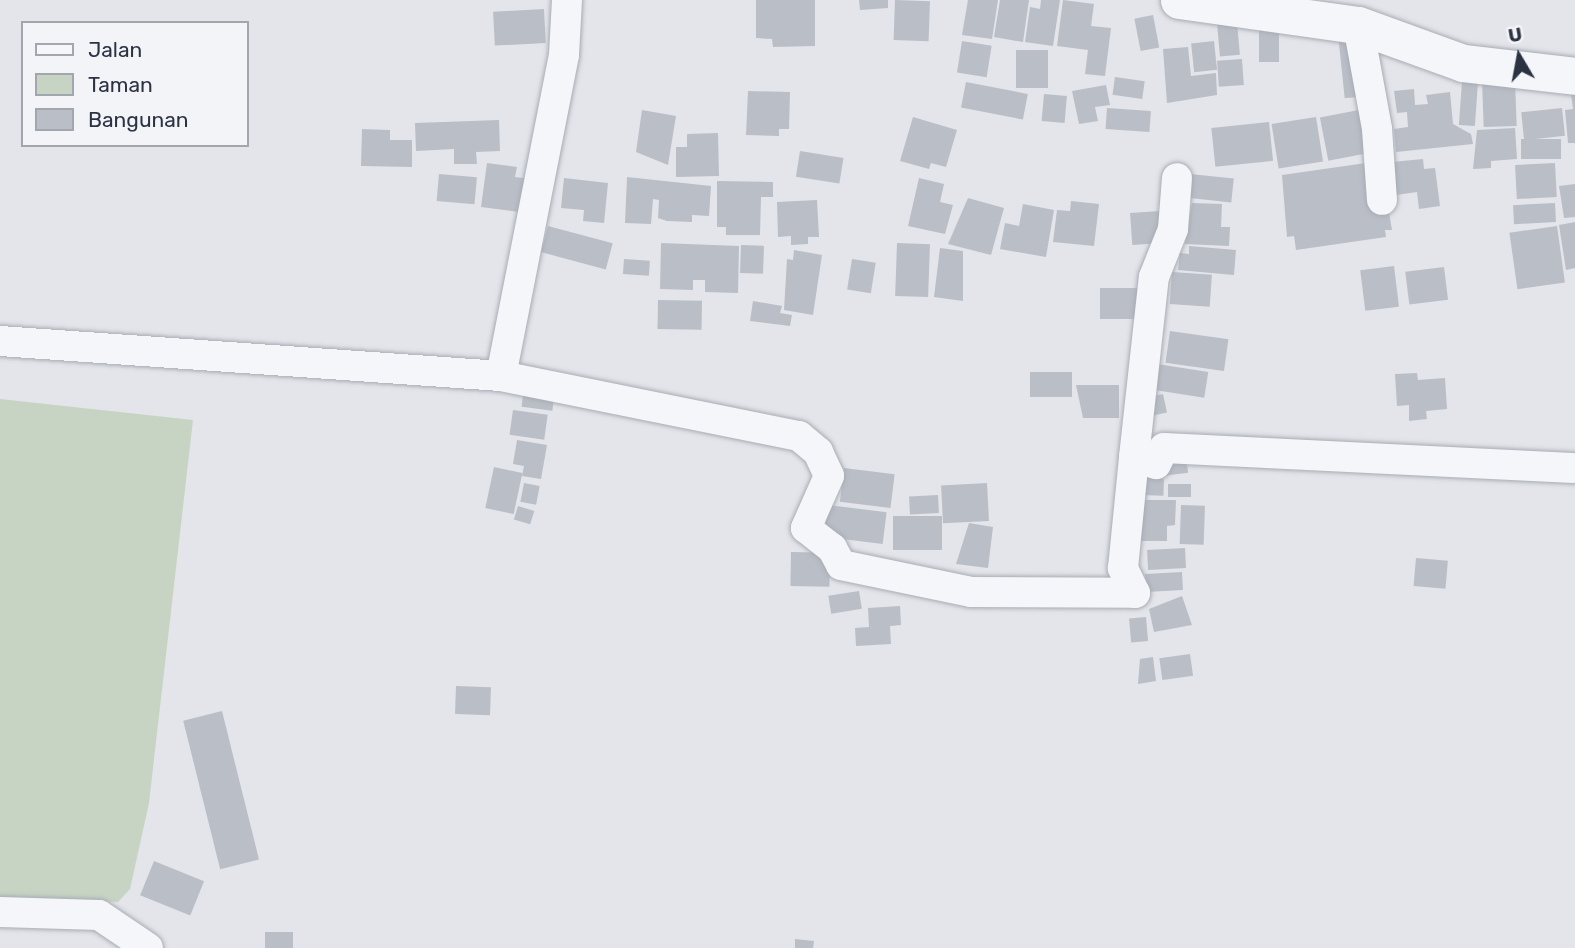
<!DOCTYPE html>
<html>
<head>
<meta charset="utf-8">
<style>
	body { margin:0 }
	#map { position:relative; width:1575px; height:948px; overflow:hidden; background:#e3e5ea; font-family:Rubik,sans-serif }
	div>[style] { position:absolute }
	.green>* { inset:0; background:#c7d4c4 }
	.building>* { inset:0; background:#babec7; transform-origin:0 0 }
	.roads { filter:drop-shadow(0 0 2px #a8acb4) drop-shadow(0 0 2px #a8acb4) }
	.minor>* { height:30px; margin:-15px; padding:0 15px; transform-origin:15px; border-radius:15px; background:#f5f6f9 }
	.tertiary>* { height:37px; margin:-18.5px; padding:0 18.5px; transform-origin:18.5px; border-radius:18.5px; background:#f5f6f9 }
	span { translate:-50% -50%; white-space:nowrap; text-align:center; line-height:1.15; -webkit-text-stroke:7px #f2f4f8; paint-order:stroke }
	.legend { position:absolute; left:21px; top:21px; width:228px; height:126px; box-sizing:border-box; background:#f2f4f8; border:2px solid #a2a6af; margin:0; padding:9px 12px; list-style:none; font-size:21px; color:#2b3242 }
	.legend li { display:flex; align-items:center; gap:14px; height:35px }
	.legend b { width:35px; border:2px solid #a2a6af }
	.north { position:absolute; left:1484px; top:21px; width:70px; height:70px; -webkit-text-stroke:5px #f2f4f8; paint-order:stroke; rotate:350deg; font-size:19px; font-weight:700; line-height:28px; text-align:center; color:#2b3242 }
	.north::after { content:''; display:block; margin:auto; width:24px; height:32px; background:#2b3242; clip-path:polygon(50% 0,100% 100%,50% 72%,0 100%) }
</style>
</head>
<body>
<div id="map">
	<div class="green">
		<i style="clip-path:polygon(0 399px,193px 420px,149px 803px,130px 889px,118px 902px,0 897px)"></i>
	</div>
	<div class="building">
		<i style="clip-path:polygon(756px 0,815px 0,815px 46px,773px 47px,772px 39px,756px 38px)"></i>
		<i style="clip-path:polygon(859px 0,888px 0,888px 8px,860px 10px)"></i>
		<i style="left:895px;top:0;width:35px;height:40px;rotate:2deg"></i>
		<i style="clip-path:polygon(968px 0,998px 0,992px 39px,962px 35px)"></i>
		<i style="clip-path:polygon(1000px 0,1029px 0,1023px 42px,994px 37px)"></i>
		<i style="clip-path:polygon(1041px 0,1060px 0,1053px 46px,1025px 42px,1030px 7px,1040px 9px)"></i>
		<i style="clip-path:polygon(1063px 0,1094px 4px,1091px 26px,1111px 28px,1105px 76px,1085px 74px,1088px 50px,1057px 46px)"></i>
		<i style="left:544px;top:9px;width:34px;height:51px;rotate:87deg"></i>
		<i style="left:1153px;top:15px;width:33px;height:19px;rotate:79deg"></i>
		<i style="left:1237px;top:22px;width:33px;height:20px;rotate:85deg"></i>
		<i style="left:1259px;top:22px;width:20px;height:40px"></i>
		<i style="left:1363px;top:33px;width:63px;height:25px;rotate:84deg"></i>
		<i style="left:962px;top:41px;width:30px;height:32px;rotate:9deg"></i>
		<i style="left:1214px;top:41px;width:29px;height:23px;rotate:84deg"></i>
		<i style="clip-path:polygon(1188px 47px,1191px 76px,1216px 73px,1217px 95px,1167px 103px,1163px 49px)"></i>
		<i style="left:1016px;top:50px;width:32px;height:38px"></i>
		<i style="left:1242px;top:59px;width:26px;height:25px;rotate:86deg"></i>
		<i style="left:1115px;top:77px;width:30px;height:18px;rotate:8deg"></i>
		<i style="left:1515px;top:79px;width:47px;height:33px;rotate:88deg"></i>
		<i style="left:1462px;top:81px;width:16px;height:44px;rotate:4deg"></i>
		<i style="left:966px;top:82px;width:63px;height:26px;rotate:11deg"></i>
		<i style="clip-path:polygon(1106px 85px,1110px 105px,1095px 107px,1098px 121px,1079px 124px,1072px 91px)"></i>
		<i style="clip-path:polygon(1414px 89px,1415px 105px,1428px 104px,1426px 95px,1450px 92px,1453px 124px,1471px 134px,1473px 144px,1396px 152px,1394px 129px,1408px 127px,1407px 112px,1397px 113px,1394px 91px)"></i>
		<i style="clip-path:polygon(748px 91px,790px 92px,789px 129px,779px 129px,779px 136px,746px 135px)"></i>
		<i style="left:1044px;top:94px;width:23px;height:27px;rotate:5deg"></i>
		<i style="clip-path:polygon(1571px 94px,1575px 94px,1575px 143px,1568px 143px,1565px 110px,1573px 109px)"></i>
		<i style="left:1107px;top:108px;width:44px;height:21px;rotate:4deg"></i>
		<i style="left:1369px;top:108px;width:44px;height:50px;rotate:79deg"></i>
		<i style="left:1562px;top:108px;width:28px;height:41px;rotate:84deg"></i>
		<i style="clip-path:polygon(642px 110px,676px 116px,668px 165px,636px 152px)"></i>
		<i style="clip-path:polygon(913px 117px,957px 130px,946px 167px,931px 163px,929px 169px,900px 161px)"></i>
		<i style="left:1316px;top:117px;width:45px;height:45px;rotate:81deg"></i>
		<i style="clip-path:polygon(499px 120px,500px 151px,476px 152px,477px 164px,454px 164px,454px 149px,416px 151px,415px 123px)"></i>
		<i style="left:1269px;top:122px;width:39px;height:58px;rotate:84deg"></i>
		<i style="clip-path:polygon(1515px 128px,1517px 159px,1491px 161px,1491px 168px,1473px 169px,1477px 130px)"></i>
		<i style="clip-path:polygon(362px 129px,390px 130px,390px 140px,412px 140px,412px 167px,361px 166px)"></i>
		<i style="clip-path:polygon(718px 133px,719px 176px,676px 177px,676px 147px,687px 147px,687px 134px)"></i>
		<i style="left:1561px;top:139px;width:20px;height:40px;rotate:90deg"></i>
		<i style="left:800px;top:151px;width:44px;height:26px;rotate:9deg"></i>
		<i style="clip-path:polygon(1423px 159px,1424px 169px,1435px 168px,1440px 206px,1419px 209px,1417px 192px,1389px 196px,1392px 162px)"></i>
		<i style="clip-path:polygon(1373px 162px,1388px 206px,1392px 230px,1385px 230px,1386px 237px,1296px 250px,1294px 236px,1287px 237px,1282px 175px)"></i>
		<i style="clip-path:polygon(487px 163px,517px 167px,515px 177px,538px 180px,534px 214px,481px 207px)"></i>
		<i style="left:1555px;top:163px;width:34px;height:40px;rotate:87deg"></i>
		<i style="left:439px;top:174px;width:38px;height:27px;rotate:5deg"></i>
		<i style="left:1190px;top:174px;width:44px;height:24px;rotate:6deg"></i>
		<i style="clip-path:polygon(627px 177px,711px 186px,709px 216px,692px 215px,692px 222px,667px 221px,658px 218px,659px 200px,653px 199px,651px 224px,625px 223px)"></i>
		<i style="clip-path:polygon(564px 178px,608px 183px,604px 223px,583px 221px,584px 210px,561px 208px)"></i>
		<i style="clip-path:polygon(919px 178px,944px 184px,940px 202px,953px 205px,945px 234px,908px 226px)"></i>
		<i style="clip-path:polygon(717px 181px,773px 182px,773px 197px,761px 197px,760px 235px,726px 235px,726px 227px,717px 227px)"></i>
		<i style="clip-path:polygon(1575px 184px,1575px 217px,1564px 218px,1559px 186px)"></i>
		<i style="clip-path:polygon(968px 198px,1004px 208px,991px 255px,948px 244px)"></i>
		<i style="clip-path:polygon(817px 200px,819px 237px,808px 237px,808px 244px,791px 245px,791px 236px,778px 237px,777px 202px)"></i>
		<i style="clip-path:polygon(1071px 201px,1099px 204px,1094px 246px,1053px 242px,1057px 210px,1070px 211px)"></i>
		<i style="clip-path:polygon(1192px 203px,1222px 204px,1221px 227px,1230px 227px,1229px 246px,1185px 244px)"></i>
		<i style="left:1555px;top:203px;width:19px;height:42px;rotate:87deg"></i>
		<i style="clip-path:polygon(1023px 204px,1054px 210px,1046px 257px,1000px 249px,1005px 223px,1019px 226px)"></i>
		<i style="left:1160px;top:211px;width:32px;height:30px;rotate:86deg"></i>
		<i style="clip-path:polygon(1575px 222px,1575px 268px,1566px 270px,1559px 225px)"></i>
		<i style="left:548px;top:226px;width:67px;height:27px;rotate:15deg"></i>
		<i style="left:1557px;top:226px;width:57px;height:48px;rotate:82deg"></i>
		<i style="clip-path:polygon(661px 243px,739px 246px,738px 293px,705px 292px,705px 280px,693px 280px,693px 290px,660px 289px)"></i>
		<i style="left:897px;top:243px;width:33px;height:53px;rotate:2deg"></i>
		<i style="left:741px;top:245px;width:23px;height:28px;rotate:2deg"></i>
		<i style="clip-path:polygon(1189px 246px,1236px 250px,1234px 275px,1178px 270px,1180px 253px,1189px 254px)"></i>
		<i style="clip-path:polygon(940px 248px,963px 251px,963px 301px,934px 297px)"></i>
		<i style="clip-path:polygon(794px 250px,822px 255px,813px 315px,784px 310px,787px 259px,793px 260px)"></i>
		<i style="left:624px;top:259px;width:26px;height:15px;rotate:4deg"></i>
		<i style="left:852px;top:259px;width:24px;height:31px;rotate:9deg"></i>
		<i style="left:1394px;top:266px;width:41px;height:34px;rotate:83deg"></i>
		<i style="left:1444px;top:267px;width:33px;height:39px;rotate:83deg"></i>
		<i style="left:1172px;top:272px;width:40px;height:32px;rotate:4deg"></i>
		<i style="left:1144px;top:288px;width:31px;height:44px;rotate:90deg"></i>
		<i style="left:658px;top:300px;width:44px;height:29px;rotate:1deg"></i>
		<i style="clip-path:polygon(753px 301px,782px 306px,780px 313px,792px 315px,790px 326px,750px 321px)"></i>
		<i style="left:1170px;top:331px;width:59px;height:32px;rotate:8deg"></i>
		<i style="left:1151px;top:363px;width:58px;height:26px;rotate:9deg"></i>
		<i style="left:1072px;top:372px;width:25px;height:42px;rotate:90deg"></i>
		<i style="clip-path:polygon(1417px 373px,1418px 380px,1445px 378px,1447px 409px,1426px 411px,1427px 419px,1409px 421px,1409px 405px,1397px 406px,1395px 374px)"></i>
		<i style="clip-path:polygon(1076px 385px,1119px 385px,1119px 418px,1083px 418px)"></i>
		<i style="left:524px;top:387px;width:31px;height:20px;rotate:7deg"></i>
		<i style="left:1163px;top:394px;width:19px;height:20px;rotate:78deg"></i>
		<i style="left:513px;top:410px;width:35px;height:25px;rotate:8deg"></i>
		<i style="clip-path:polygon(517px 440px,547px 445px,541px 479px,522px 476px,524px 466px,513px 464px)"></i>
		<i style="left:1186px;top:456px;width:17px;height:22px;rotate:83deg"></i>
		<i style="left:494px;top:467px;width:29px;height:42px;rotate:12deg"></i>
		<i style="left:844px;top:468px;width:51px;height:34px;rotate:7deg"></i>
		<i style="left:1141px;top:478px;width:23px;height:17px;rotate:2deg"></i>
		<i style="left:524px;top:483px;width:16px;height:19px;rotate:11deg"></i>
		<i style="left:987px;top:483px;width:38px;height:46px;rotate:87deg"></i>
		<i style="left:1168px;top:484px;width:23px;height:13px"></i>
		<i style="left:938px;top:495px;width:18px;height:29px;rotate:87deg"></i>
		<i style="clip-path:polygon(1138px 500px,1176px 500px,1175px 525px,1167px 526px,1167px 541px,1138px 541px)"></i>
		<i style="left:828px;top:505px;width:59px;height:32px;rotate:7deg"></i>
		<i style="left:1181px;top:505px;width:24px;height:39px;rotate:2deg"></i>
		<i style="left:518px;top:506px;width:17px;height:14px;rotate:17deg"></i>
		<i style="left:893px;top:516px;width:49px;height:34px"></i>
		<i style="clip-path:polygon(969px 523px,993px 527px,988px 568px,956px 564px)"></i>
		<i style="left:1185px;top:548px;width:20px;height:38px;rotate:87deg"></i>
		<i style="left:791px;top:552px;width:39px;height:34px;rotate:1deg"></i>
		<i style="left:1416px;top:558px;width:32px;height:28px;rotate:5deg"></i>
		<i style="left:1182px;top:572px;width:18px;height:37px;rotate:87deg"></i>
		<i style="left:859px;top:591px;width:18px;height:31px;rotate:81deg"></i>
		<i style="clip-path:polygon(1182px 596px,1192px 625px,1154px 632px,1149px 609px)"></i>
		<i style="clip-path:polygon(900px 606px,901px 625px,890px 626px,891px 644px,856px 646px,855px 628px,869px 627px,868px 608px)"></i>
		<i style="left:1146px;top:617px;width:24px;height:17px;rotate:85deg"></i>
		<i style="left:1190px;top:654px;width:22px;height:31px;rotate:82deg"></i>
		<i style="clip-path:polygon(1153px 657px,1156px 681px,1138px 684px,1140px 659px)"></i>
		<i style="left:456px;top:686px;width:35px;height:28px;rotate:2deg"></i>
		<i style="left:222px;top:711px;width:153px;height:40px;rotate:76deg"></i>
		<i style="left:154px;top:861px;width:54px;height:37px;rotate:22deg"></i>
		<i style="left:293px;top:932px;width:16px;height:28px;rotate:90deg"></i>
		<i style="clip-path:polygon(795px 939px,814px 941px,813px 948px,795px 948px)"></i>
	</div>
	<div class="roads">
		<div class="minor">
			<i style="left:1358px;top:25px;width:106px;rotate:79.6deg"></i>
			<i style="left:1377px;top:129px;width:71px;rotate:86deg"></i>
			<i style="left:0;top:341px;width:502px;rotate:4deg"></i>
			<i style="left:501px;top:376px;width:304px;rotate:11.4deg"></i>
			<i style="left:799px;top:436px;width:25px;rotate:40deg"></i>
			<i style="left:818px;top:452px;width:26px;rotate:65deg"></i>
			<i style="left:829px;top:476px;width:57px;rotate:113.9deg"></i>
			<i style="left:806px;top:528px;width:33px;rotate:38deg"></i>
			<i style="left:832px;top:548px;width:19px;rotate:62deg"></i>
			<i style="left:841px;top:565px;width:133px;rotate:11.7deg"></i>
			<i style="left:971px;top:592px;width:164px;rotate:0.3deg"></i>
			<i style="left:1135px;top:593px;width:28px;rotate:-116deg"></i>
			<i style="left:1123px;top:568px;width:112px;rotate:-84.3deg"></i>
			<i style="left:1134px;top:457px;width:23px;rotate:18deg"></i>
			<i style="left:1156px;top:464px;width:18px;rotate:-63deg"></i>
			<i style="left:1164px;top:448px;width:411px;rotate:2.8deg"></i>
			<i style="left:501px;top:376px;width:327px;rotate:-78.9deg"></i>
			<i style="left:564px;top:55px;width:55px;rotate:-86.9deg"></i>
			<i style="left:1134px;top:457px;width:181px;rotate:-83.7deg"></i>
			<i style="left:1154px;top:277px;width:52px;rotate:-68.4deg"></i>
			<i style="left:1173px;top:229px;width:51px;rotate:-85.5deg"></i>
			<i style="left:0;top:912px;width:99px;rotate:1.7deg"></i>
			<i style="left:99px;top:915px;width:59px;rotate:34deg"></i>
		</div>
		<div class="tertiary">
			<i style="left:1179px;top:0;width:181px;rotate:8deg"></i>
			<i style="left:1358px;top:25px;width:112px;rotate:19.9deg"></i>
			<i style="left:1463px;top:63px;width:113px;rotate:6.6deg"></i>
		</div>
	</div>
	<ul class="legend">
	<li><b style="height:9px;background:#f5f6f9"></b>Jalan</li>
	<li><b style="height:19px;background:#c7d4c4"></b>Taman</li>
	<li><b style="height:19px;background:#babec7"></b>Bangunan</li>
	</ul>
	<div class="north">U</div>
</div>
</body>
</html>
